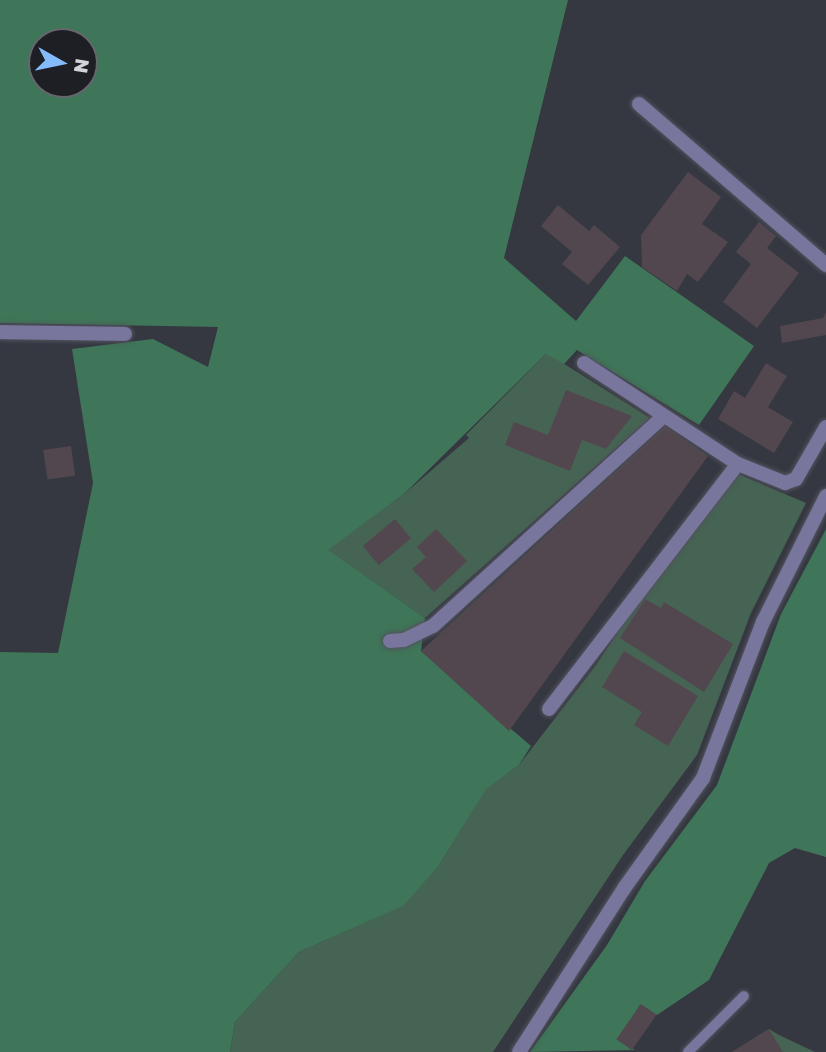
<!DOCTYPE html>
<html>
<head>
<meta charset="utf-8">
<style>
	body { margin:0 }
	#map { position:relative; width:826px; height:1052px; overflow:hidden; background:#353741; font-family:"Golos Text",sans-serif }
	div>[style] { position:absolute }
	.green>* { inset:0; background:#466453 }
	.forest>* { inset:0; background:#3f7558 }
	.building>* { inset:0; background:#52474e; transform-origin:0 0 }
	.roads { filter:drop-shadow(0 0 2px #51535d) drop-shadow(0 0 2px #51535d) }
	.service>* { height:10px; margin:-5px; padding:0 5px; transform-origin:5px; border-radius:5px; background:#78769d }
	.minor>* { height:14px; margin:-7px; padding:0 7px; transform-origin:7px; border-radius:7px; background:#78769d }
	span { translate:-50% -50%; white-space:nowrap; text-align:center; line-height:1.15; -webkit-text-stroke:7px #1e1f24; paint-order:stroke }
	.north { position:absolute; left:28px; top:28px; width:70px; height:70px; box-sizing:border-box; background:#1e1f24; border:2px solid #66676d; border-radius:50%; rotate:99deg; font-size:19px; font-weight:700; line-height:28px; text-align:center; color:#d3d4db }
	.north::after { content:''; display:block; margin:auto; width:24px; height:32px; background:#84bcfb; clip-path:polygon(50% 0,100% 100%,50% 72%,0 100%) }
</style>
</head>
<body>
<div id="map">
	<div class="green">
		<i style="clip-path:polygon(547px 353px,650px 418px,425px 618px,327px 550px,404px 494px,469px 438px,466px 435px)"></i>
		<i style="clip-path:polygon(738px 474px,806px 503px,751px 613px,697px 755px,623px 855px,493px 1052px,230px 1052px,235px 1022px,299px 952px,402px 906px,438px 867px,486px 788px,519px 765px,596px 665px,646px 589px)"></i>
		<i style="clip-path:polygon(769px 1029px,779px 1035px,815px 1052px,732px 1052px)"></i>
	</div>
	<div class="forest">
		<i style="clip-path:polygon(evenodd,0 0,568px 0,504px 258px,576px 321px,625px 256px,754px 346px,699px 425px,577px 350px,564px 364px,546px 354px,404px 494px,328px 550px,425px 618px,421px 651px,531px 746px,519px 765px,486px 789px,438px 867px,403px 906px,299px 952px,235px 1022px,230px 1052px,0 1052px,0 652px,58px 653px,93px 483px,72px 349px,153px 339px,208px 367px,218px 327px,0 323px,0 0,42px 42px,84px 42px,84px 84px,42px 84px,42px 42px)"></i>
		<i style="clip-path:polygon(826px 529px,826px 857px,795px 848px,769px 863px,709px 980px,657px 1015px,640px 1005px,618px 1040px,635px 1050px,530px 1052px,607px 945px,645px 881px,717px 785px,781px 614px)"></i>
	</div>
	<div class="building">
		<i style="clip-path:polygon(688px 172px,721px 197px,702px 224px,728px 242px,698px 282px,687px 274px,677px 291px,642px 267px,641px 235px)"></i>
		<i style="clip-path:polygon(558px 205px,589px 231px,594px 225px,620px 247px,588px 285px,562px 264px,572px 252px,541px 226px)"></i>
		<i style="clip-path:polygon(759px 222px,776px 236px,767px 248px,799px 273px,757px 328px,723px 302px,751px 264px,736px 252px)"></i>
		<i style="clip-path:polygon(826px 312px,826px 335px,782px 343px,780px 326px,823px 318px)"></i>
		<i style="clip-path:polygon(766px 363px,787px 376px,768px 407px,793px 422px,774px 453px,718px 419px,734px 391px,745px 398px)"></i>
		<i style="clip-path:polygon(566px 390px,632px 416px,606px 449px,582px 440px,570px 471px,505px 445px,514px 422px,548px 435px)"></i>
		<i style="clip-path:polygon(665px 426px,708px 456px,509px 731px,421px 651px)"></i>
		<i style="left:71px;top:446px;width:30px;height:28px;rotate:82deg"></i>
		<i style="left:395px;top:519px;width:25px;height:42px;rotate:50deg"></i>
		<i style="clip-path:polygon(436px 529px,467px 561px,434px 592px,412px 569px,426px 557px,417px 547px)"></i>
		<i style="clip-path:polygon(645px 599px,661px 608px,664px 602px,733px 644px,704px 692px,620px 638px)"></i>
		<i style="clip-path:polygon(624px 651px,698px 696px,668px 746px,634px 725px,642px 712px,602px 687px)"></i>
		<i style="left:641px;top:1004px;width:19px;height:43px;rotate:35deg"></i>
		<i style="clip-path:polygon(769px 1029px,783px 1052px,732px 1052px)"></i>
	</div>
	<div class="roads">
		<div class="service">
			<i style="left:688px;top:1052px;width:79px;rotate:-45deg"></i>
		</div>
		<div class="minor">
			<i style="left:639px;top:104px;width:247px;rotate:40.7deg"></i>
			<i style="left:0;top:332px;width:125px;rotate:0.9deg"></i>
			<i style="left:584px;top:363px;width:184px;rotate:33.3deg"></i>
			<i style="left:738px;top:464px;width:51px;rotate:22deg"></i>
			<i style="left:785px;top:483px;width:12px;rotate:-20deg"></i>
			<i style="left:796px;top:479px;width:60px;rotate:-60deg"></i>
			<i style="left:390px;top:641px;width:14px;rotate:-4deg"></i>
			<i style="left:404px;top:640px;width:32px;rotate:-26deg"></i>
			<i style="left:433px;top:626px;width:312px;rotate:-42.3deg"></i>
			<i style="left:549px;top:709px;width:309px;rotate:-52.4deg"></i>
			<i style="left:519px;top:1052px;width:196px;rotate:-57.3deg"></i>
			<i style="left:625px;top:887px;width:134px;rotate:-54.4deg"></i>
			<i style="left:703px;top:778px;width:167px;rotate:-69deg"></i>
			<i style="left:763px;top:622px;width:141px;rotate:-63.4deg"></i>
		</div>
	</div>
	<div class="north">N</div>
</div>
</body>
</html>
